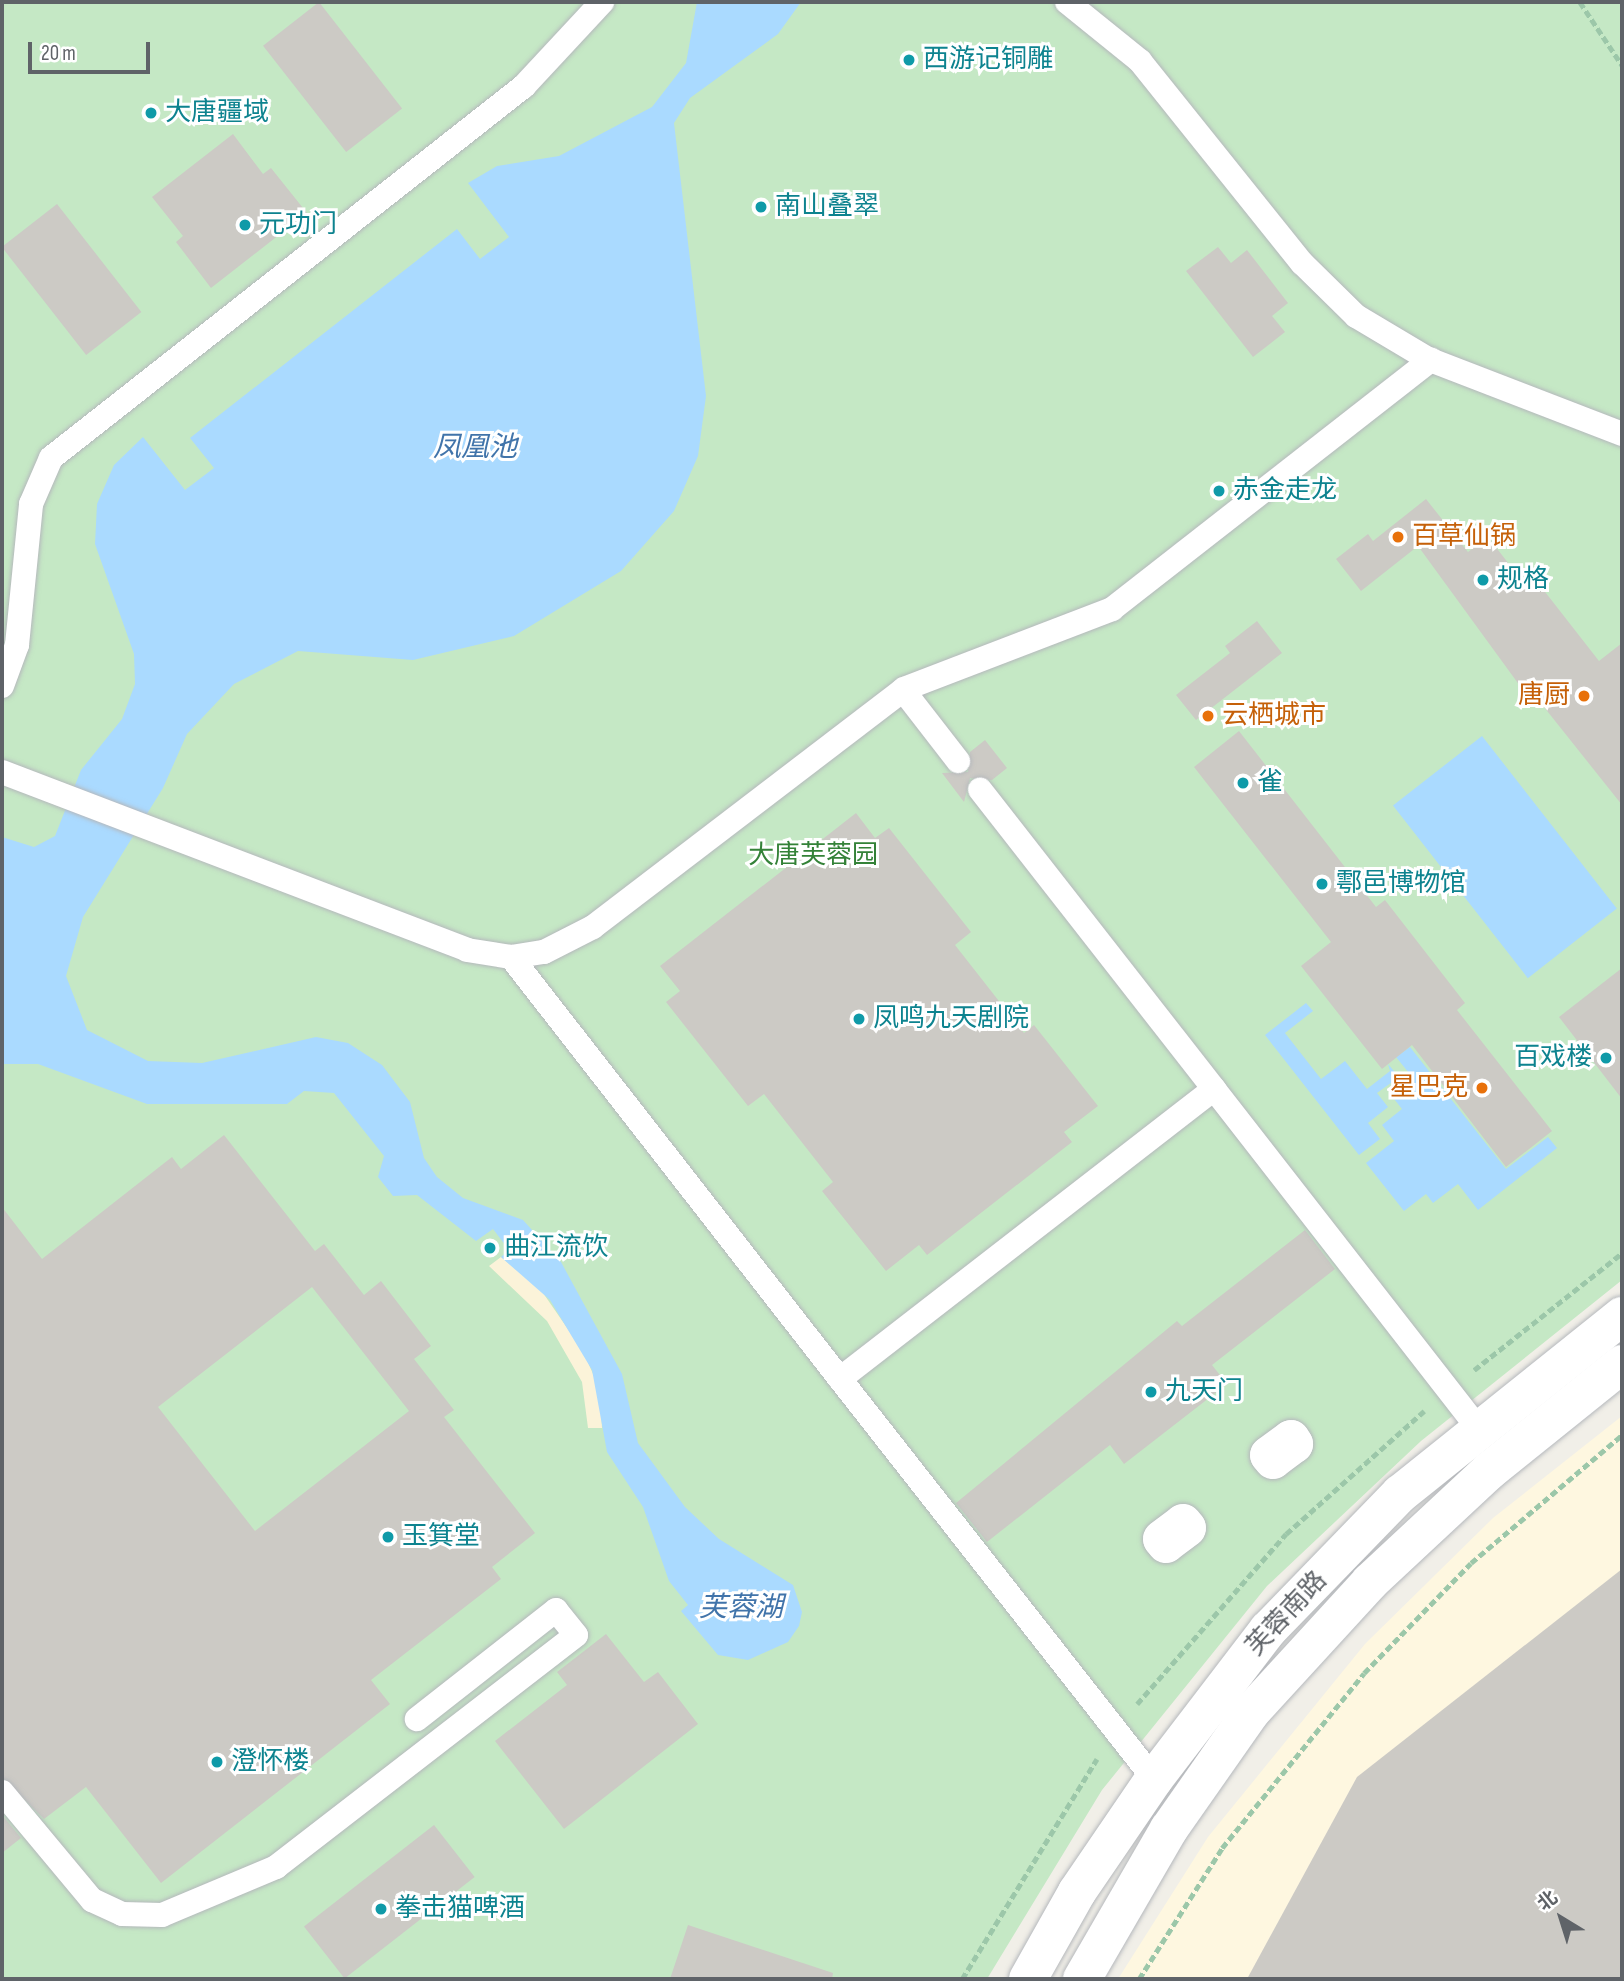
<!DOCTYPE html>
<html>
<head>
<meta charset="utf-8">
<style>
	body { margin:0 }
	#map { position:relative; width:1624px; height:1981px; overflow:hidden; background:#f1efe8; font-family:"Sofia Sans Condensed","Noto Sans SC",sans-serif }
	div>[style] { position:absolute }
	.commercial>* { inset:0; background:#fef7e0 }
	.green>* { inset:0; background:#c5e8c5 }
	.sand>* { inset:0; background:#fbf3d9 }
	.water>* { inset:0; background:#aadaff; transform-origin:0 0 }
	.building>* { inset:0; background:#cccac5; transform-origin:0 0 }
	.path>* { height:4.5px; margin-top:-2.25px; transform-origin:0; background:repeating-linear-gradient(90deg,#9cc7a9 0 7px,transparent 0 10.5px) }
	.roads { filter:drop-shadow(0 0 2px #b5b8bc) drop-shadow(0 0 2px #b5b8bc) }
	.lane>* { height:24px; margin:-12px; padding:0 12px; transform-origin:12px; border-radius:12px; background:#fff }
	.street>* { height:38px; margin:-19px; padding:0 19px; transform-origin:19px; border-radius:19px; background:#fff }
	.secondary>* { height:38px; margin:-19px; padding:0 19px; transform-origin:19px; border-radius:19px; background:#fff }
	.dots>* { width:19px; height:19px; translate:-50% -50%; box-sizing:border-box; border:4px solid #fff; border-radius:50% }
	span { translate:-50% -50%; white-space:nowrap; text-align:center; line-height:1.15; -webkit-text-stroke:6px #fff; paint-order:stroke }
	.culture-label { font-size:26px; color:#0d838f }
	.left { translate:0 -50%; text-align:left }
	.right { translate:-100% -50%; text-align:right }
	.food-label { font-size:26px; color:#c56008 }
	.park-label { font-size:26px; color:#348238 }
	.street-label { font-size:26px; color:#5f6368 }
	.water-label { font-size:28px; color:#4174aa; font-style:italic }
	.frame { position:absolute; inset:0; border:4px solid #5f6368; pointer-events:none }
	.north { position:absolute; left:1526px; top:1883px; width:70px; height:70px; -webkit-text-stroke:5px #fff; paint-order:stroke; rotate:322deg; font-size:19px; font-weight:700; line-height:28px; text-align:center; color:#5f6368 }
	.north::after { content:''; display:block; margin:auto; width:24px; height:32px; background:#5f6368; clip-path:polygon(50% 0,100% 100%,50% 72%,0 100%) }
	.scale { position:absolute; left:28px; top:42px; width:122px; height:32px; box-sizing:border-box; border:4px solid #5f6368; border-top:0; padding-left:9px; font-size:21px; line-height:24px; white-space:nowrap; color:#5f6368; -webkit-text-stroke:5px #fff; paint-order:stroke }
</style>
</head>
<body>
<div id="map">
	<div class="commercial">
		<i style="clip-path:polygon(1622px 1416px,1622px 1979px,1118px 1979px,1208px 1837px,1365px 1644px,1493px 1518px)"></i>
	</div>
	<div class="green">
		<i style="clip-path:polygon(2px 2px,1622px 2px,1622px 1280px,1421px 1441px,1267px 1586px,1102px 1790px,987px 1979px,2px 1979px)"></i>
	</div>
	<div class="sand">
		<i style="clip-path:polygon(501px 1257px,541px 1290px,583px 1351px,600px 1390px,602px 1428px,588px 1428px,582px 1382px,547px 1321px,489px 1266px)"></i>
	</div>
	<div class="water">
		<i style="clip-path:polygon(697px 2px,801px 2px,778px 34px,690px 98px,674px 123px,706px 396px,698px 456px,674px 511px,621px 571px,514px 636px,413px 660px,298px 651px,234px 684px,187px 734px,163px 788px,83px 917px,66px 976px,87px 1030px,148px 1061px,202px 1063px,316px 1037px,348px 1043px,382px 1065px,410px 1102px,424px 1158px,437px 1177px,463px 1198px,523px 1220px,561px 1262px,622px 1374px,638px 1443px,685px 1507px,719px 1539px,793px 1585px,802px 1612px,799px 1626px,788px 1642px,748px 1660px,718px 1655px,681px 1611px,688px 1605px,669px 1581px,643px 1507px,607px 1452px,592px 1370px,550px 1300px,501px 1257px,509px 1250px,493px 1229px,476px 1241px,417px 1195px,393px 1196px,378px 1177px,384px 1156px,334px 1093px,304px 1091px,287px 1104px,147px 1104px,38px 1064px,2px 1064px,2px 837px,34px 847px,55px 836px,81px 770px,122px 719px,135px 684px,134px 654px,95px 544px,97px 504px,114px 465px,143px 437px,185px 490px,214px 468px,190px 438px,457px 229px,480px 259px,509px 237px,468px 183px,497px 166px,559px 156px,652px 107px,686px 63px)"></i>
		<i style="left:1482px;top:736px;width:219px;height:113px;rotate:52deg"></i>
		<i style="clip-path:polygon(1306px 1003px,1313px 1011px,1285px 1033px,1321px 1079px,1345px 1061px,1367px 1089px,1390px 1071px,1388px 1064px,1399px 1077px,1377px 1093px,1388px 1107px,1368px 1123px,1380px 1139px,1359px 1155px,1265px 1035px)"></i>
		<i style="clip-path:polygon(1410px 1047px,1506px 1169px,1548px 1137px,1557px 1148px,1478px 1210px,1458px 1184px,1433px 1203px,1426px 1194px,1404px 1211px,1366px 1163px,1394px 1141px,1382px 1125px,1402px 1109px,1391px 1095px,1413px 1078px,1396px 1057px)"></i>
	</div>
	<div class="building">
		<i style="left:319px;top:2px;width:135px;height:71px;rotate:52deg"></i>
		<i style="clip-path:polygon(233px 134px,263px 174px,271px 168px,307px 213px,211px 288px,176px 242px,183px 236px,152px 197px)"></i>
		<i style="left:57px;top:204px;width:137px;height:70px;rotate:52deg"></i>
		<i style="clip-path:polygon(1218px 247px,1231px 263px,1247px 250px,1288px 303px,1272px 316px,1285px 332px,1253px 357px,1186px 271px)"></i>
		<i style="clip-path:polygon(1426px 499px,1468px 552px,1488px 537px,1526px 586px,1535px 579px,1599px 661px,1622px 643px,1622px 805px,1536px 697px,1531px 701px,1418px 546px,1361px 591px,1336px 559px,1368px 534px,1373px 541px)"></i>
		<i style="clip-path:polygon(1257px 621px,1282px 653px,1196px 720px,1176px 695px,1230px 653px,1225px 646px)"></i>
		<i style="clip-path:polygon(1239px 731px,1376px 907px,1385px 900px,1465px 1003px,1457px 1010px,1552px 1131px,1506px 1167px,1412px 1045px,1382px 1069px,1301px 966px,1331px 942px,1194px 767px)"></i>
		<i style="clip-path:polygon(985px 740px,1007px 768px,992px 780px,970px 778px,964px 802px,942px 773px,968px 772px,970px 752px)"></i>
		<i style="clip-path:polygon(856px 813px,875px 838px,889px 828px,971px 932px,955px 945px,1024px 1033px,1034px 1025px,1098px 1106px,1064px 1132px,1072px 1142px,927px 1255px,919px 1245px,886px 1271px,822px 1191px,833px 1182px,764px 1094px,748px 1106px,666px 1002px,680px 991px,660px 966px)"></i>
		<i style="clip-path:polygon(1622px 968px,1622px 1099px,1559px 1017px)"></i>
		<i style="clip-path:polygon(evenodd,224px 1135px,315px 1251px,324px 1244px,364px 1295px,381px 1281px,431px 1346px,414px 1359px,454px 1410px,444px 1417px,535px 1533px,492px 1567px,501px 1579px,371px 1680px,390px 1704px,161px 1883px,86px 1787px,44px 1819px,2px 1777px,2px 1207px,42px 1259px,172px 1157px,181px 1169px,224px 1135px,312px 1287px,409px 1411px,255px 1531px,158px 1407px,312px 1287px)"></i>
		<i style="clip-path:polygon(1305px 1230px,1335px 1269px,1212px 1365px,1227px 1384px,1124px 1464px,1110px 1445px,987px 1542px,956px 1503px,1177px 1321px,1182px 1326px)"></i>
		<i style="clip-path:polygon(1622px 1569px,1622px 1979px,1247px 1979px,1357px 1777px)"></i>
		<i style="clip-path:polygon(606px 1634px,644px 1682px,658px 1672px,698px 1724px,564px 1829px,495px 1741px,567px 1685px,557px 1672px)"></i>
		<i style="clip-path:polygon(2px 1815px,21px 1838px,2px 1853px)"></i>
		<i style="left:434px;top:1825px;width:66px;height:165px;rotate:52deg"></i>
		<i style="clip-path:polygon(688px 1925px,833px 1973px,832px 1979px,670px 1979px)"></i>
	</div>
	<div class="path">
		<i style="left:1580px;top:2px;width:76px;rotate:56.3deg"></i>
		<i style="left:1474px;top:1370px;width:189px;rotate:-38.3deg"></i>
		<i style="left:1137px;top:1704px;width:226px;rotate:-48.8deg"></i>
		<i style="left:1286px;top:1534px;width:185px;rotate:-41.7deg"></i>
		<i style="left:962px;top:1979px;width:258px;rotate:-58.5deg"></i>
		<i style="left:1139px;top:1979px;width:155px;rotate:-57.6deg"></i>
		<i style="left:1222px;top:1848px;width:225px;rotate:-50.9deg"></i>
		<i style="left:1364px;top:1673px;width:153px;rotate:-45.8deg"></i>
		<i style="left:1471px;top:1563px;width:198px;rotate:-40.3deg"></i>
	</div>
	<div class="roads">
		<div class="lane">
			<i style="left:1067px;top:2px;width:94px;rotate:38.9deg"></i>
			<i style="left:1140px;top:61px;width:259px;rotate:51.3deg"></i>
			<i style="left:1302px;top:263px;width:76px;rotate:44.5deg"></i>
			<i style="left:1356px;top:316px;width:84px;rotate:30.8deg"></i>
			<i style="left:1428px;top:359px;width:208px;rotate:21.1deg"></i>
			<i style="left:2px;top:686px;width:44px;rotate:-69.9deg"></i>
			<i style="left:17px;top:645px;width:142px;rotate:-84.3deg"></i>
			<i style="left:31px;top:504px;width:50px;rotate:-66.5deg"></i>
			<i style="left:51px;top:458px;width:602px;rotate:-38.18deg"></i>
			<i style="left:524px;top:86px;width:115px;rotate:-47.1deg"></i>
			<i style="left:903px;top:690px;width:90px;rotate:52.2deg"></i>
			<i style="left:2px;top:772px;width:498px;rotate:20.9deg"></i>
			<i style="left:467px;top:950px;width:45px;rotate:9deg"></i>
			<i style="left:511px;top:957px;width:33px;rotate:-9deg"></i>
			<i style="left:544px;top:952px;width:55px;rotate:-27deg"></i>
			<i style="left:593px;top:927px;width:392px;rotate:-37.4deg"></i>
			<i style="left:904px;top:689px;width:223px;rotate:-21deg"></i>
			<i style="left:1112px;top:609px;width:405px;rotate:-38deg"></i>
			<i style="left:511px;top:957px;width:535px;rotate:52.06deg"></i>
			<i style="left:840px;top:1379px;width:473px;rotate:-37.8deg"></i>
			<i style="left:1214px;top:1089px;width:380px;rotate:-128deg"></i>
			<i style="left:1214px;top:1089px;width:428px;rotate:52.1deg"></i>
			<i style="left:840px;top:1379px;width:509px;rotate:51.87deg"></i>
			<i style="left:2px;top:1792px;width:141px;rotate:50.2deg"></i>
			<i style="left:92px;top:1900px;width:33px;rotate:25deg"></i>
			<i style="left:122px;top:1914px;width:40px;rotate:1.4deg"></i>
			<i style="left:162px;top:1915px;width:124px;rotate:-22.8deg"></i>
			<i style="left:276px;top:1867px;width:379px;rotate:-37.7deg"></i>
			<i style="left:576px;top:1635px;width:32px;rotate:-129deg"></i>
			<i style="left:556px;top:1610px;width:177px;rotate:141.9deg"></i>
		</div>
		<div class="street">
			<i style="left:1291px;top:1439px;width:6px;rotate:59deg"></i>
			<i style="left:1294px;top:1444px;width:26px;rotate:143deg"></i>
			<i style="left:1273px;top:1460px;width:6px;rotate:-129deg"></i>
			<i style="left:1269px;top:1455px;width:27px;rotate:-36deg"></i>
			<i style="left:1183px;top:1523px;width:6px;rotate:51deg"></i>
			<i style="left:1187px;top:1528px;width:26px;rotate:143deg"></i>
			<i style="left:1166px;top:1544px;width:6px;rotate:-129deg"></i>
			<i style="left:1162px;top:1539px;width:26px;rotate:-37deg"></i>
		</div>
		<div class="secondary">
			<i style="left:1028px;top:1979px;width:100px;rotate:-60.6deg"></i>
			<i style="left:1077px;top:1892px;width:137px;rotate:-55.7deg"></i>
			<i style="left:1154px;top:1779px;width:188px;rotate:-52.6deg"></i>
			<i style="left:1268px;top:1630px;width:190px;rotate:-45.9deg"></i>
			<i style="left:1400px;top:1494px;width:285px;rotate:-38.7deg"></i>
			<i style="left:1082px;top:1979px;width:173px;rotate:-59.9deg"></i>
			<i style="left:1169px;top:1829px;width:143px;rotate:-55deg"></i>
			<i style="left:1251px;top:1712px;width:176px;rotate:-47.5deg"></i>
			<i style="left:1370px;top:1582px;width:163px;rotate:-43deg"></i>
			<i style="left:1489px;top:1471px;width:171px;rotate:-38.8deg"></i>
		</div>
	</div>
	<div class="dots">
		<i style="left:909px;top:60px;background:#0f9aa8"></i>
		<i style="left:151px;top:113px;background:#0f9aa8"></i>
		<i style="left:761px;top:207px;background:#0f9aa8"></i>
		<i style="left:245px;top:225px;background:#0f9aa8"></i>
		<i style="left:1219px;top:491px;background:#0f9aa8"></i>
		<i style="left:1398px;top:537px;background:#e8710a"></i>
		<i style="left:1483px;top:580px;background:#0f9aa8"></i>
		<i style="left:1584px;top:696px;background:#e8710a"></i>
		<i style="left:1208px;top:716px;background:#e8710a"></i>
		<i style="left:1243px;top:783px;background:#0f9aa8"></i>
		<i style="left:1322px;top:884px;background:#0f9aa8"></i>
		<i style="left:859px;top:1019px;background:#0f9aa8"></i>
		<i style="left:1606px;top:1058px;background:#0f9aa8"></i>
		<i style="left:1482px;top:1088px;background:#e8710a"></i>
		<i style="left:490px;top:1248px;background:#0f9aa8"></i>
		<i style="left:1151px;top:1392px;background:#0f9aa8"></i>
		<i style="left:388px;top:1537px;background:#0f9aa8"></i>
		<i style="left:217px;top:1762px;background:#0f9aa8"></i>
		<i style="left:381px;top:1909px;background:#0f9aa8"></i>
	</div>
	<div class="culture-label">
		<span class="left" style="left:923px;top:60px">西游记铜雕</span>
		<span class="left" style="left:165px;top:113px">大唐疆域</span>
		<span class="left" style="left:775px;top:207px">南山叠翠</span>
		<span class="left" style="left:259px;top:225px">元功门</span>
		<span class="left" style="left:1233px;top:491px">赤金走龙</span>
		<span class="left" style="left:1497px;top:580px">规格</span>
		<span class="left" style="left:1257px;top:783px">雀</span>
		<span class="left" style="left:1336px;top:884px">鄠邑博物馆</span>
		<span class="left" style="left:873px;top:1019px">凤鸣九天剧院</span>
		<span class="right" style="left:1592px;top:1058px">百戏楼</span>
		<span class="left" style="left:504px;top:1248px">曲江流饮</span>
		<span class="left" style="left:1165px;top:1392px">九天门</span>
		<span class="left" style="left:402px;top:1537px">玉箕堂</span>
		<span class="left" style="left:231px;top:1762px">澄怀楼</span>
		<span class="left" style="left:395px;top:1909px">拳击猫啤酒</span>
	</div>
	<div class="food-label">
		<span class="left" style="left:1412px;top:537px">百草仙锅</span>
		<span class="right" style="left:1570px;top:696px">唐厨</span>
		<span class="left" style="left:1222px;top:716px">云栖城市</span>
		<span class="right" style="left:1468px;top:1088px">星巴克</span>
	</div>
	<div class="park-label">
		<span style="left:813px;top:856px">大唐芙蓉园</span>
	</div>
	<div class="street-label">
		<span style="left:1287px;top:1614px;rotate:-47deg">芙蓉南路</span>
	</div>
	<div class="water-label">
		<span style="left:475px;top:448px">凤凰池</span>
		<span style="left:741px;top:1608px">芙蓉湖</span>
	</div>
	<div class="frame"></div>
	<div class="north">北</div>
	<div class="scale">20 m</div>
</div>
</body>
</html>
